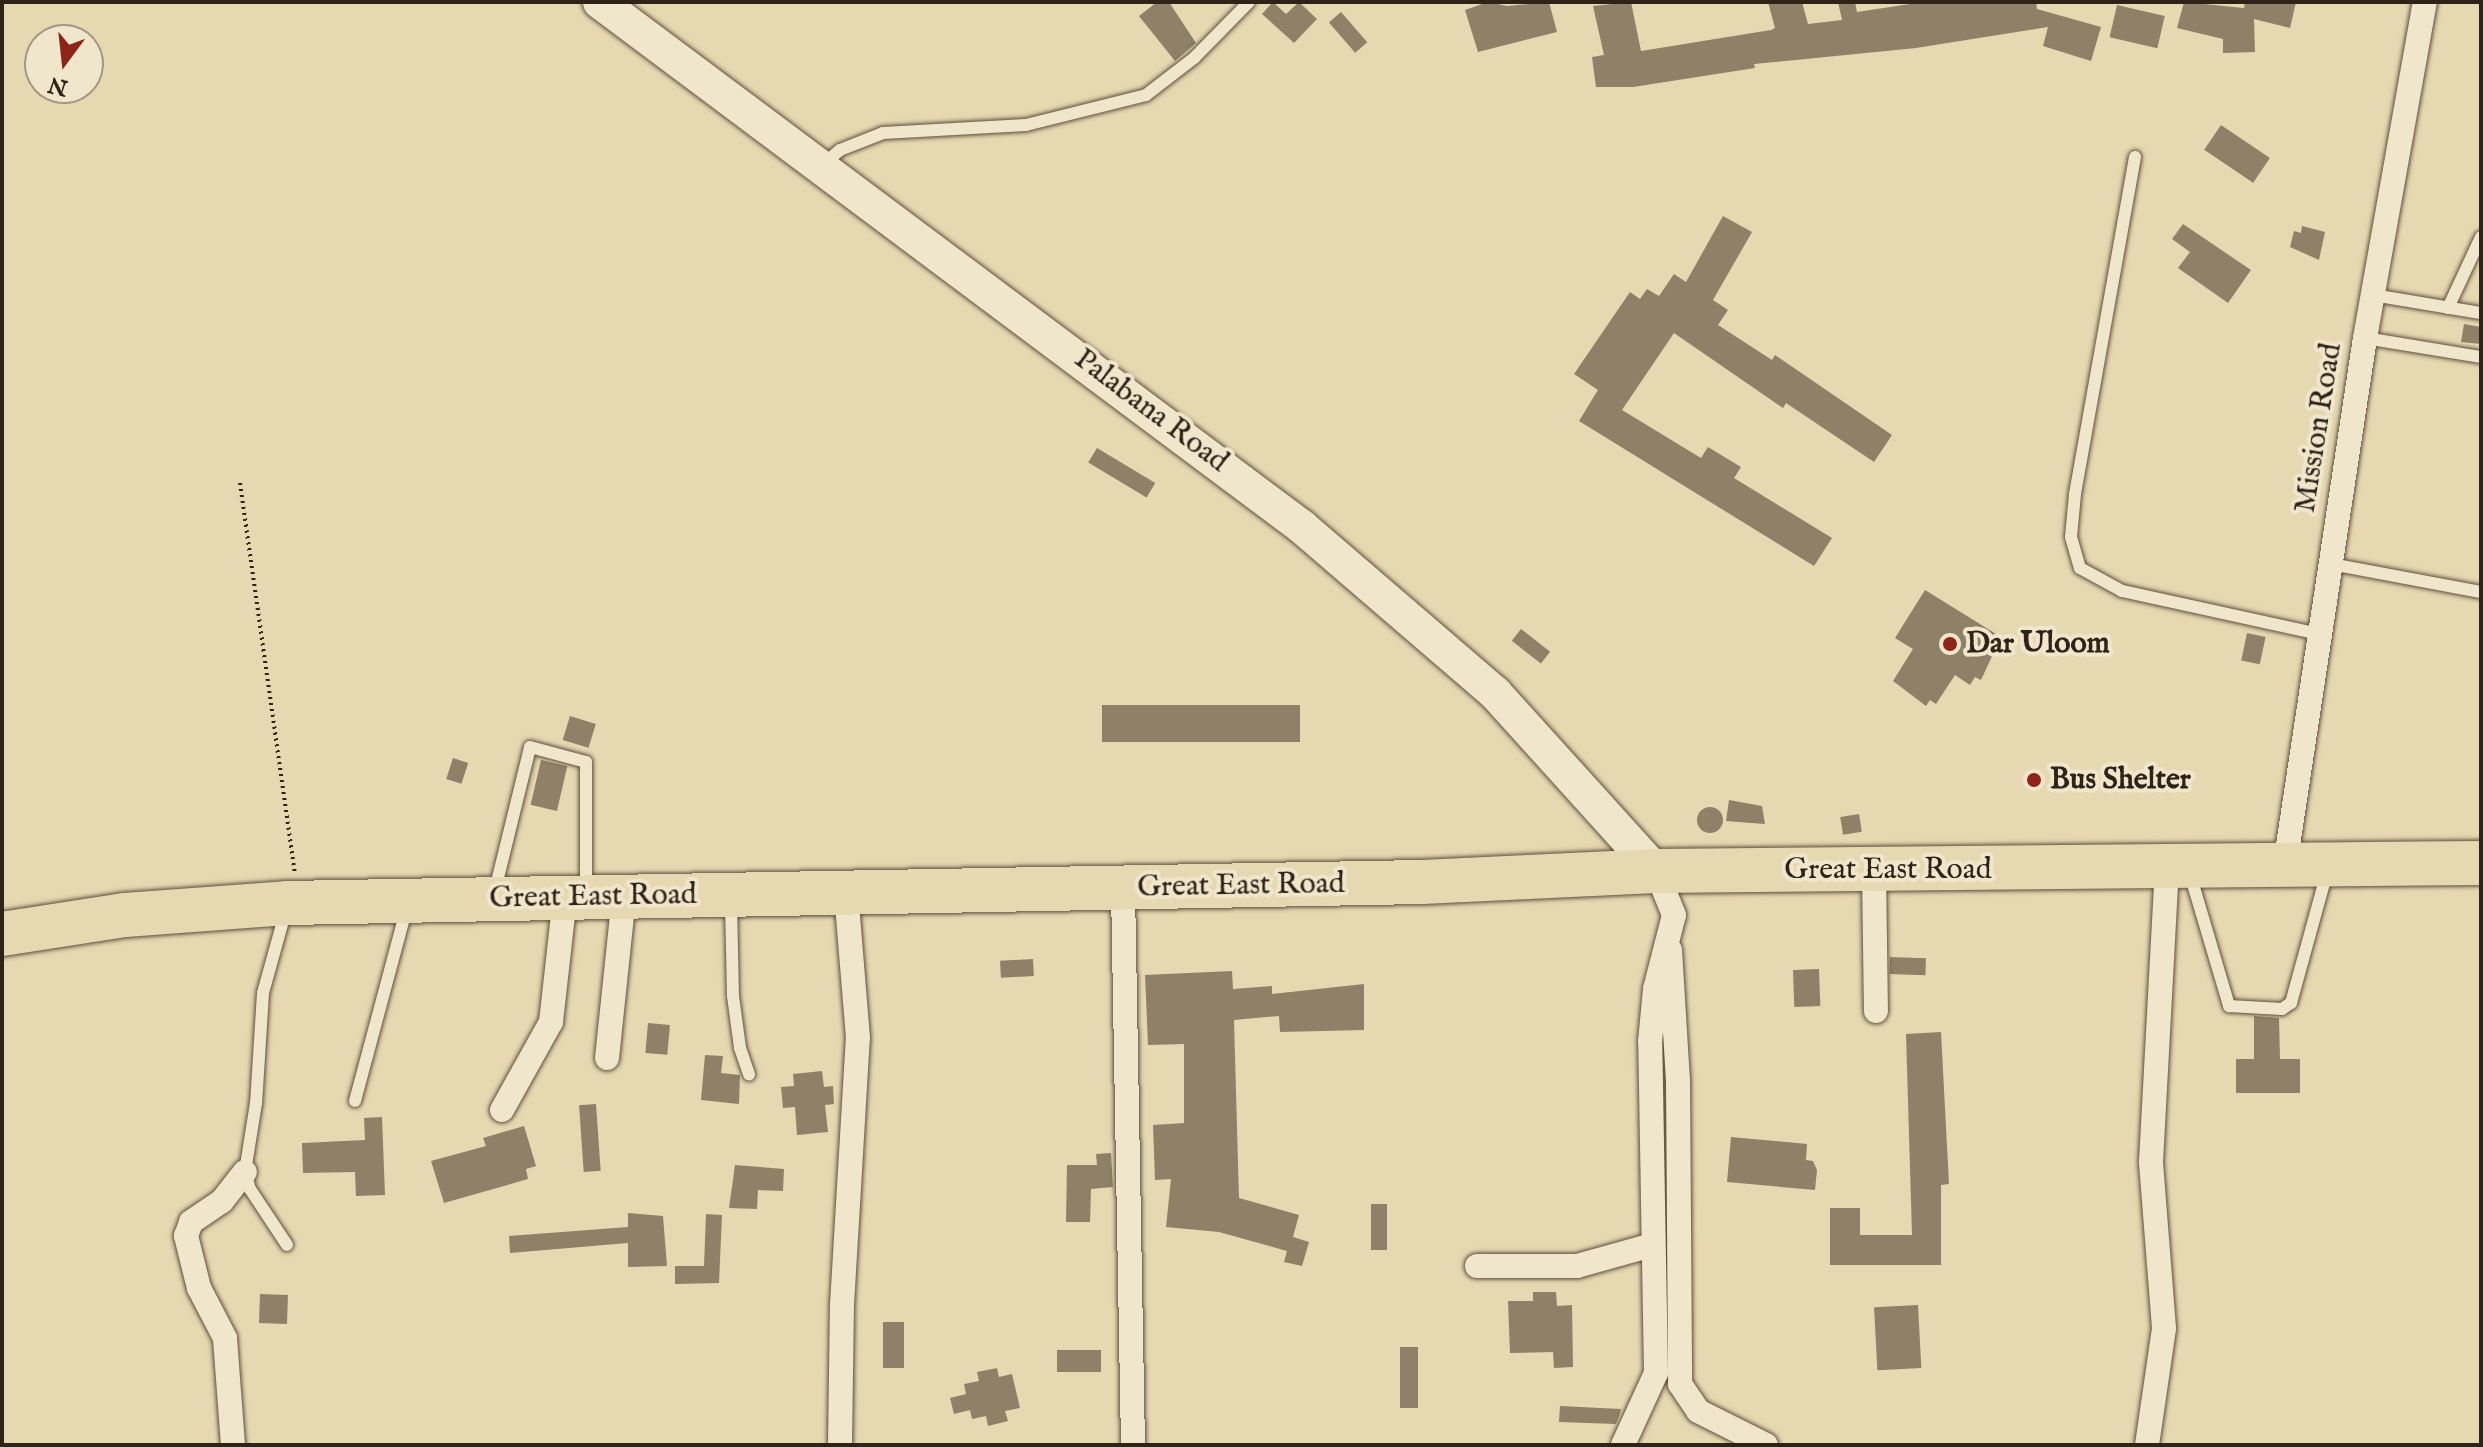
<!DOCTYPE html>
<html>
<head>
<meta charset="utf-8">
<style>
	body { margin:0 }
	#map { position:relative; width:2483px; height:1447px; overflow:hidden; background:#e6d8b0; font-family:"IM FELL English",serif }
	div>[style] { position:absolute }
	.building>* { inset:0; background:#8e8167; transform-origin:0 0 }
	.round { border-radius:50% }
	.path>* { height:4px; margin-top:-2px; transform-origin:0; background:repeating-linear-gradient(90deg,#2f2318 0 2px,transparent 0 6px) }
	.roads { filter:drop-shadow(0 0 2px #5d503e) drop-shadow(0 0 2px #5d503e) }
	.lane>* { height:12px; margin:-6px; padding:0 6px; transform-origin:6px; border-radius:6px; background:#efe6cc }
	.street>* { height:24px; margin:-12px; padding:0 12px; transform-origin:12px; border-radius:12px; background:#efe6cc }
	.secondary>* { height:34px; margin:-17px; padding:0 17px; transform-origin:17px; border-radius:17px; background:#efe6cc }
	.highway>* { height:44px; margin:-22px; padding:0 22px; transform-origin:22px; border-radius:22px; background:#e6d8b0 }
	.dots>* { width:22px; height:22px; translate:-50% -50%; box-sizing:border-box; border:4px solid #efe6cc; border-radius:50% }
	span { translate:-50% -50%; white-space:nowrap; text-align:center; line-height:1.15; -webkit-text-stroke:8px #efe6cc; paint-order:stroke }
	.street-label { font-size:30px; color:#2f2318 }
	.poi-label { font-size:30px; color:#2f2318; font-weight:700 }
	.left { translate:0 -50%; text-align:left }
	.frame { position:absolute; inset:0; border:4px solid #2f2318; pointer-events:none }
	.north { position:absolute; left:24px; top:24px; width:80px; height:80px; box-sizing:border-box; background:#efe6cc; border:2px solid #a29884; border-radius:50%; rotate:195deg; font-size:22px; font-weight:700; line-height:32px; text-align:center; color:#2f2318 }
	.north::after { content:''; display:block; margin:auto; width:28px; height:36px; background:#8f2418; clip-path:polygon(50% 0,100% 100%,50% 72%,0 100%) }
</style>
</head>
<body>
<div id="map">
	<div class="building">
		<i style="clip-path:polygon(1157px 2px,1169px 2px,1196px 43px,1175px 61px,1139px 16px)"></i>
		<i style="clip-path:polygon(1273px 2px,1286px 14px,1299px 2px,1317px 19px,1294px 43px,1262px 14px)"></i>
		<i style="clip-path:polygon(1488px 2px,1507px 6px,1549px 2px,1557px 32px,1478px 52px,1465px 10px)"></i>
		<i style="clip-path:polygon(1631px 2px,1641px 51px,1771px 30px,1775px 28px,1768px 2px,1802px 2px,1808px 24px,1842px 20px,1838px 2px,1855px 2px,1857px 12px,1923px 2px,2036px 2px,2037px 9px,2101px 27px,2091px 61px,2043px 46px,2048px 27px,1916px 48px,1754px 64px,1755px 68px,1633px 87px,1596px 87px,1592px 57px,1604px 55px,1593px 6px)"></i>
		<i style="clip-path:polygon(2184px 2px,2244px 8px,2245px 2px,2296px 2px,2290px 28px,2254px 19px,2255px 52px,2223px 53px,2223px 39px,2177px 28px)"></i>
		<i style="left:2117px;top:5px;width:49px;height:33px;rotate:13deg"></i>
		<i style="left:1341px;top:12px;width:40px;height:16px;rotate:49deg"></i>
		<i style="left:2221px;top:125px;width:59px;height:30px;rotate:34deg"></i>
		<i style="clip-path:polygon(1723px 216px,1752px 232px,1713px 300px,1728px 310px,1718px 325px,1772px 360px,1775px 355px,1892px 435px,1874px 462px,1786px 403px,1783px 408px,1674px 333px,1622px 410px,1701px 458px,1708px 447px,1741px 467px,1734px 478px,1832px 538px,1814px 566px,1579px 421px,1598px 390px,1574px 374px,1630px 292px,1640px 299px,1647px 289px,1659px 296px,1674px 274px,1686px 282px)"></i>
		<i style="clip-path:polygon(2183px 224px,2251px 270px,2228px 303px,2178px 268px,2190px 252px,2172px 239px)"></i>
		<i style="clip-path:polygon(2302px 226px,2325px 232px,2319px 260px,2290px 247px,2294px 231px,2301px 233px)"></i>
		<i style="clip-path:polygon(2464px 324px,2481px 327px,2481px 344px,2461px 342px)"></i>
		<i style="left:1097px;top:448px;width:68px;height:17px;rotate:31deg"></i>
		<i style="clip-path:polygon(1925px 590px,2001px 637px,1981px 680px,1975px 677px,1970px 685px,1955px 675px,1936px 704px,1930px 700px,1926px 706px,1893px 681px,1913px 649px,1895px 638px)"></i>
		<i style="left:1521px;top:629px;width:37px;height:15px;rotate:38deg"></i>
		<i style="left:2247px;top:633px;width:19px;height:28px;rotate:12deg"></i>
		<i style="left:1102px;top:705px;width:198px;height:37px"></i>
		<i style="left:570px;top:716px;width:27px;height:25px;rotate:17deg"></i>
		<i style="left:453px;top:758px;width:16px;height:22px;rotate:18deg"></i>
		<i style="left:541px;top:760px;width:27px;height:46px;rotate:13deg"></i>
		<i style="clip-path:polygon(1729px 800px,1762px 806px,1765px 824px,1726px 821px)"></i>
		<i class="round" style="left:1697px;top:807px;width:26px;height:26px"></i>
		<i style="left:1859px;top:814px;width:18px;height:19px;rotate:81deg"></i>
		<i style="left:1890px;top:957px;width:36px;height:17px;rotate:2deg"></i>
		<i style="left:1033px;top:959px;width:17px;height:33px;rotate:87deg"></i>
		<i style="left:1819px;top:969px;width:37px;height:26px;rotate:88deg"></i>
		<i style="clip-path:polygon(1232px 971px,1233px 989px,1272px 986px,1272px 994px,1364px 984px,1364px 1030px,1280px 1032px,1279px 1016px,1234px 1020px,1239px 1198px,1299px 1215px,1293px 1237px,1309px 1242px,1302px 1266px,1284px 1262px,1287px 1251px,1219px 1232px,1166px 1227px,1171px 1179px,1155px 1180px,1153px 1125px,1184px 1123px,1184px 1044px,1148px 1045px,1145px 975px)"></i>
		<i style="clip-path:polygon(2254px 1016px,2279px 1018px,2280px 1059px,2300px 1059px,2300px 1093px,2236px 1093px,2236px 1059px,2254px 1059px)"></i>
		<i style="left:648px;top:1023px;width:22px;height:30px;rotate:5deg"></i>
		<i style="clip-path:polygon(1941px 1032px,1949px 1184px,1941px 1185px,1941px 1265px,1830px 1265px,1830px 1208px,1860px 1208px,1860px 1235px,1912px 1235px,1906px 1034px)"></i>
		<i style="clip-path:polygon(705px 1055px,723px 1056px,721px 1073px,740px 1075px,739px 1104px,701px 1100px)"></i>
		<i style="clip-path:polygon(822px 1071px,824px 1087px,833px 1086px,834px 1104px,825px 1105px,828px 1132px,797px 1135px,795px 1107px,783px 1108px,781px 1087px,794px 1086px,793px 1074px)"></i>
		<i style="left:596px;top:1104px;width:67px;height:17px;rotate:86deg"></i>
		<i style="clip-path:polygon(382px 1117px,385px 1195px,356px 1196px,355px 1172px,303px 1173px,302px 1143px,365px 1140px,364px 1118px)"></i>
		<i style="clip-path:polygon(524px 1126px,536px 1166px,526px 1169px,528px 1179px,444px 1203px,431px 1161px,486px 1146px,483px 1138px)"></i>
		<i style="clip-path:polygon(1731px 1137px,1807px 1144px,1806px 1160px,1813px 1161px,1817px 1170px,1815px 1190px,1727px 1182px)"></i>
		<i style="clip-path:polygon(1111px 1153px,1113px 1187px,1091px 1189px,1090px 1222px,1066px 1222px,1067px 1165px,1097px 1165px,1096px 1154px)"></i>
		<i style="clip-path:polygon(735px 1165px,784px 1169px,783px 1191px,758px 1190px,757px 1209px,729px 1208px)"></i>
		<i style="left:1371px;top:1204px;width:16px;height:46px"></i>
		<i style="clip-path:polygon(628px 1213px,663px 1216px,667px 1266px,628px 1267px,628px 1243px,510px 1253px,509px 1236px,628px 1227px)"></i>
		<i style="clip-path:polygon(706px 1214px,722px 1215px,719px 1283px,675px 1284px,675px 1266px,704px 1266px)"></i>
		<i style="clip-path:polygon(1533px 1292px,1556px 1292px,1557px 1306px,1572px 1305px,1573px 1367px,1554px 1368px,1553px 1352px,1510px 1353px,1508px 1301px,1533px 1301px)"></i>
		<i style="left:260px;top:1294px;width:28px;height:29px;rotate:2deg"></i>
		<i style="left:1918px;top:1305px;width:63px;height:44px;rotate:87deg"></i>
		<i style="left:883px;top:1322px;width:21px;height:46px"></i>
		<i style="left:1400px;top:1347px;width:18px;height:61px"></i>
		<i style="left:1057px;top:1350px;width:44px;height:22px"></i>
		<i style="clip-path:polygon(997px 1368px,999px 1377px,1012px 1374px,1020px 1408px,1005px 1411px,1008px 1421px,988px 1426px,986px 1416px,972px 1419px,970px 1410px,954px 1414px,950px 1398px,966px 1394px,964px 1384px,979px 1381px,977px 1372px)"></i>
		<i style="clip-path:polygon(1560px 1406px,1621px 1409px,1620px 1414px,1616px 1424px,1559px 1422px)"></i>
	</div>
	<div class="path">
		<i style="left:240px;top:483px;width:393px;rotate:82deg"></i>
	</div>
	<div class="roads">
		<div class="lane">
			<i style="left:2135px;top:157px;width:342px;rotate:100.1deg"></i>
			<i style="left:2075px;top:494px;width:43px;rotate:95.3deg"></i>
			<i style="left:2071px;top:537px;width:32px;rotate:74deg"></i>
			<i style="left:2080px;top:568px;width:48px;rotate:28.7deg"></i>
			<i style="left:2122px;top:591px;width:203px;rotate:12.3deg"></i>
			<i style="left:821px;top:166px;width:25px;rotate:-40deg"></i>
			<i style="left:840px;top:150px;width:46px;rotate:-21.6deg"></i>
			<i style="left:883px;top:133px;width:143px;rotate:-3.2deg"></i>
			<i style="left:1026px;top:125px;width:124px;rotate:-14deg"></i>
			<i style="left:1146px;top:95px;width:61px;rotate:-37.6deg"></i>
			<i style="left:1194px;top:58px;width:78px;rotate:-45.5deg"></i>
			<i style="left:2373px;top:295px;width:109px;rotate:9.5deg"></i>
			<i style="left:2448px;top:308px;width:78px;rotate:-65.1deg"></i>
			<i style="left:2365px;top:338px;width:118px;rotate:9.3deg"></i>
			<i style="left:2331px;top:564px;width:153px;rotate:10.6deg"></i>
			<i style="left:2190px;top:874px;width:138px;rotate:73.5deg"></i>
			<i style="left:2229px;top:1006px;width:53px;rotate:3.2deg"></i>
			<i style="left:2282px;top:1009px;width:11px;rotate:-34deg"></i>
			<i style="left:2291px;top:1003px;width:136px;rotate:-74.6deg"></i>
			<i style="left:495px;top:890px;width:147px;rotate:-76.2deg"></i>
			<i style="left:530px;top:747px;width:58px;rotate:15deg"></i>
			<i style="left:586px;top:762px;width:128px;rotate:90deg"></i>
			<i style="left:731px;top:902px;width:94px;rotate:88.8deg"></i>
			<i style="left:733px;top:996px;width:52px;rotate:82.3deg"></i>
			<i style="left:740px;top:1048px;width:28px;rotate:71deg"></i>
			<i style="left:286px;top:910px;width:86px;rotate:105.5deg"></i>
			<i style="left:263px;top:993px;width:110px;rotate:93.6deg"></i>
			<i style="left:256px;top:1103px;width:70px;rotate:99.1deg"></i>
			<i style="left:245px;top:1172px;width:18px;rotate:74deg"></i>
			<i style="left:250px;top:1189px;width:67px;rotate:56.5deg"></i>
			<i style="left:355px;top:1101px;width:201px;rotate:-75deg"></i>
		</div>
		<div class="street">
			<i style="left:2285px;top:865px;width:533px;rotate:-81.37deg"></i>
			<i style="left:2365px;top:338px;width:341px;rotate:-79.9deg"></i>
			<i style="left:1874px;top:871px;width:140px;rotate:89.2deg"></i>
			<i style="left:1123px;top:889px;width:556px;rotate:88.97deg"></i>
			<i style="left:1670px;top:950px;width:130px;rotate:86.5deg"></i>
			<i style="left:1678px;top:1080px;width:304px;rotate:89.6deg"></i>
			<i style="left:1680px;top:1384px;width:32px;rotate:56deg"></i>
			<i style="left:1698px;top:1411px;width:76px;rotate:26.6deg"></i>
			<i style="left:607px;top:1058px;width:162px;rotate:-84deg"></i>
			<i style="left:502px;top:1110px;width:101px;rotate:-60.9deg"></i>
			<i style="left:551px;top:1022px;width:125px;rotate:-83.6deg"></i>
			<i style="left:1477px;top:1266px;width:100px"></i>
			<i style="left:1577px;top:1266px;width:78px;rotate:-15.6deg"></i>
			<i style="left:233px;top:1445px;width:107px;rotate:-94.3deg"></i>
			<i style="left:225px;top:1338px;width:56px;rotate:-117.5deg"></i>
			<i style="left:199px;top:1288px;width:54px;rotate:-104deg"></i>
			<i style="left:186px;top:1236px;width:15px;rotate:-70deg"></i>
			<i style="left:191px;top:1222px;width:37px;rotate:-34deg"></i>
			<i style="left:222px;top:1201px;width:37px;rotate:-52deg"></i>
			<i style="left:840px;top:1445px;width:140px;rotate:-89.2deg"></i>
			<i style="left:842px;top:1305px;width:267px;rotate:-86.6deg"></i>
			<i style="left:858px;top:1038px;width:145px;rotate:-94.7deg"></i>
			<i style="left:1623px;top:1445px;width:79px;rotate:-65.4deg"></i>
			<i style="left:1656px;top:1373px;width:331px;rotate:-91deg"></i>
			<i style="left:1650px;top:1042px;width:53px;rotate:-84.6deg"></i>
			<i style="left:1655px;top:989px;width:76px;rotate:-75.6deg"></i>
			<i style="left:1674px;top:915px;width:48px;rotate:-112.2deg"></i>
			<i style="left:2147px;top:1445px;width:118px;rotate:-81.7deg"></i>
			<i style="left:2164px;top:1328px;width:167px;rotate:-94.5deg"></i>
			<i style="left:2151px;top:1162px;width:295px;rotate:-86.9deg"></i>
		</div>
		<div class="secondary">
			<i style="left:600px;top:2px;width:877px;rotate:36.79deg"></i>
			<i style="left:1302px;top:527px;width:255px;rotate:40.7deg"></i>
			<i style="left:1495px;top:693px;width:240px;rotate:47.9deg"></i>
		</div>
		<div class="highway">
			<i style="left:2px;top:934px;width:124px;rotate:-8.8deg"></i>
			<i style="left:125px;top:915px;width:162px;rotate:-4.2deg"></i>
			<i style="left:287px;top:903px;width:1135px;rotate:-1.06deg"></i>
			<i style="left:1422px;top:882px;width:234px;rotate:-2.7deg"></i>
			<i style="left:1656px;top:871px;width:825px;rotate:-0.56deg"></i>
		</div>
	</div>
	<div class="dots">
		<i style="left:1950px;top:644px;background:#8f2418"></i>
		<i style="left:2034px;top:780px;background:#8f2418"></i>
	</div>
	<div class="street-label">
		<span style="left:1151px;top:411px;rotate:37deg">Palabana Road</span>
		<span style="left:2319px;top:428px;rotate:-81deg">Mission Road</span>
		<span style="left:1888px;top:870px">Great East Road</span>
		<span style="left:1241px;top:886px;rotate:-1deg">Great East Road</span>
		<span style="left:593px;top:897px;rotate:-1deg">Great East Road</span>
	</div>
	<div class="poi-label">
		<span class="left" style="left:1966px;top:644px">Dar Uloom</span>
		<span class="left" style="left:2050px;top:780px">Bus Shelter</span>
	</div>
	<div class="frame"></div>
	<div class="north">N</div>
</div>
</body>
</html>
